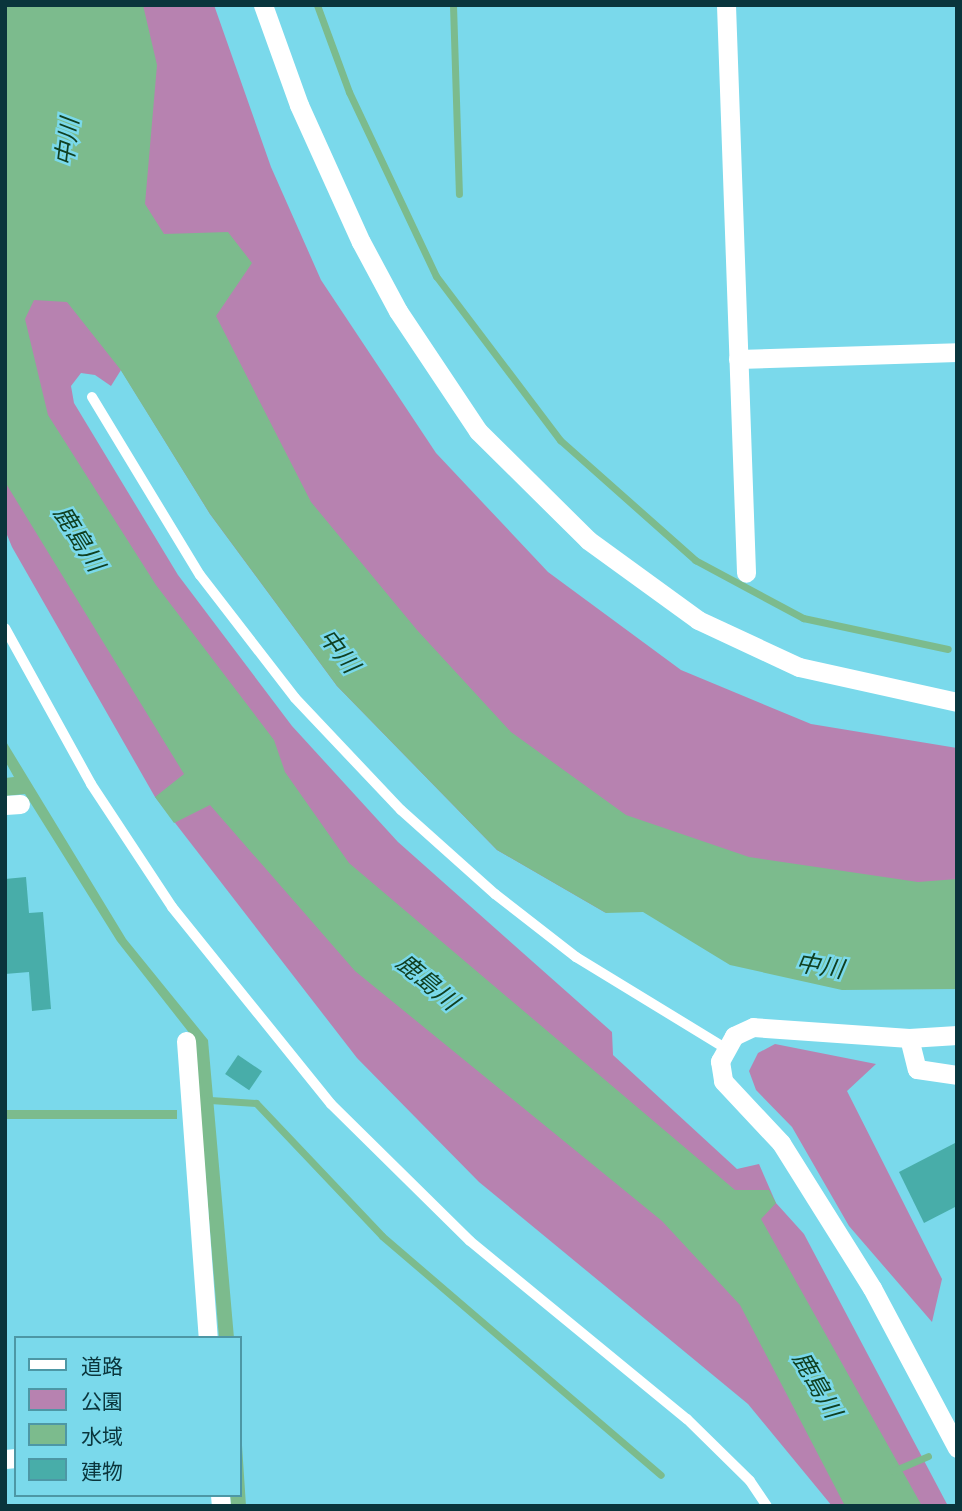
<!DOCTYPE html>
<html>
<head>
<meta charset="utf-8">
<style>
	body { margin:0 }
	#map { position:relative; width:962px; height:1511px; overflow:hidden; background:#7ad9eb; font-family:Barlow,"Noto Sans JP",sans-serif }
	div>[style] { position:absolute }
	.green>* { inset:0; background:#b782b0 }
	.water>* { inset:0; background:#7cbb8d; transform-origin:0 0 }
	.stream>* { height:7px; margin:-3.5px; padding:0 3.5px; transform-origin:3.5px; border-radius:3.5px; background:#7cbb8d }
	.building>* { inset:0; background:#48ada9; transform-origin:0 0 }
	.lane>* { height:10px; margin:-5px; padding:0 5px; transform-origin:5px; border-radius:5px; background:#fff }
	.street>* { height:19px; margin:-9.5px; padding:0 9.5px; transform-origin:9.5px; border-radius:9.5px; background:#fff }
	span { translate:-50% -50%; white-space:nowrap; text-align:center; line-height:1.15; -webkit-text-stroke:5px #7ad9eb; paint-order:stroke }
	.water-label { font-size:24px; color:#104021; font-style:italic }
	.frame { position:absolute; inset:0; border:7px solid #0a353c; pointer-events:none }
	.legend { position:absolute; left:14px; top:1336px; width:228px; height:161px; box-sizing:border-box; background:#7ad9eb; border:2px solid #4d97a5; margin:0; padding:9px 12px; list-style:none; font-size:21px; color:#0a353c }
	.legend li { display:flex; align-items:center; gap:14px; height:35px }
	.legend b { width:35px; border:2px solid #4d97a5 }
</style>
</head>
<body>
<div id="map">
	<div class="green">
		<i style="clip-path:polygon(5px 5px,37px 175px,606px 913px,497px 850px,337px 686px,210px 514px,121px 370px,111px 386px,95px 375px,81px 373px,71px 386px,74px 403px,178px 575px,292px 726px,398px 842px,612px 1032px,613px 1055px,737px 1169px,759px 1164px,776px 1203px,804px 1234px,948px 1506px,900px 1506px,746px 1234px,344px 889px,13px 398px)"></i>
		<i style="clip-path:polygon(100px 5px,214px 5px,271px 167px,321px 280px,436px 453px,548px 572px,681px 670px,811px 724px,957px 748px,957px 941px,616px 863px,145px 315px)"></i>
		<i style="clip-path:polygon(5px 457px,199px 746px,757px 1301px,868px 1506px,832px 1506px,748px 1404px,479px 1182px,357px 1058px,155px 797px,12px 547px,5px 530px)"></i>
		<i style="clip-path:polygon(775px 1044px,876px 1064px,847px 1091px,942px 1279px,932px 1322px,849px 1226px,792px 1127px,756px 1090px,749px 1071px,758px 1053px)"></i>
	</div>
	<div class="water">
		<i style="clip-path:polygon(5px 5px,143px 5px,157px 65px,145px 204px,164px 234px,228px 232px,252px 263px,216px 316px,311px 502px,417px 630px,511px 732px,626px 815px,749px 857px,918px 882px,957px 879px,957px 989px,842px 990px,730px 965px,643px 912px,606px 913px,497px 850px,337px 686px,210px 514px,120px 369px,67px 302px,34px 300px,25px 319px,48px 415px,156px 585px,274px 740px,285px 772px,349px 863px,735px 1190px,769px 1190px,776px 1203px,761px 1219px,922px 1506px,845px 1506px,740px 1305px,662px 1221px,355px 971px,210px 805px,174px 823px,155px 797px,184px 774px,5px 482px)"></i>
		<i style="clip-path:polygon(5px 740px,126px 939px,208px 1040px,234px 1338px,219px 1338px,194px 1039px,117px 941px,25px 794px,5px 796px,5px 778px,14px 777px,5px 761px)"></i>
		<i style="left:177px;top:1110px;width:9px;height:173px;rotate:90deg"></i>
		<i style="clip-path:polygon(240px 1415px,246px 1506px,231px 1506px,230px 1495px,240px 1495px)"></i>
	</div>
	<div class="stream">
		<i style="left:317px;top:5px;width:93px;rotate:69.8deg"></i>
		<i style="left:349px;top:92px;width:204px;rotate:64.7deg"></i>
		<i style="left:436px;top:276px;width:206px;rotate:52.9deg"></i>
		<i style="left:560px;top:440px;width:181px;rotate:41.6deg"></i>
		<i style="left:695px;top:560px;width:123px;rotate:28.2deg"></i>
		<i style="left:803px;top:618px;width:148px;rotate:12.1deg"></i>
		<i style="left:453px;top:5px;width:189px;rotate:88.2deg"></i>
		<i style="left:210px;top:1100px;width:46px;rotate:3.7deg"></i>
		<i style="left:256px;top:1103px;width:183px;rotate:46.5deg"></i>
		<i style="left:382px;top:1236px;width:367px;rotate:40.6deg"></i>
		<i style="left:893px;top:1471px;width:38px;rotate:-23deg"></i>
	</div>
	<div class="building">
		<i style="clip-path:polygon(26px 877px,29px 913px,43px 912px,51px 1009px,32px 1011px,29px 972px,5px 974px,5px 879px)"></i>
		<i style="left:238px;top:1055px;width:29px;height:23px;rotate:34deg"></i>
		<i style="clip-path:polygon(957px 1142px,957px 1206px,924px 1223px,899px 1172px)"></i>
	</div>
	<div class="lane">
		<i style="left:92px;top:397px;width:208px;rotate:58.8deg"></i>
		<i style="left:200px;top:575px;width:155px;rotate:52.3deg"></i>
		<i style="left:295px;top:698px;width:154px;rotate:46.6deg"></i>
		<i style="left:401px;top:810px;width:126px;rotate:41.8deg"></i>
		<i style="left:495px;top:894px;width:103px;rotate:37.9deg"></i>
		<i style="left:576px;top:957px;width:177px;rotate:31.4deg"></i>
		<i style="left:5px;top:628px;width:178px;rotate:61.1deg"></i>
		<i style="left:91px;top:784px;width:147px;rotate:56.6deg"></i>
		<i style="left:172px;top:907px;width:253px;rotate:51.1deg"></i>
		<i style="left:331px;top:1104px;width:195px;rotate:44.6deg"></i>
		<i style="left:470px;top:1241px;width:281px;rotate:39.4deg"></i>
		<i style="left:687px;top:1419px;width:88px;rotate:44.5deg"></i>
		<i style="left:750px;top:1481px;width:30px;rotate:56deg"></i>
	</div>
	<div class="street">
		<i style="left:263px;top:5px;width:106px;rotate:70.2deg"></i>
		<i style="left:299px;top:105px;width:150px;rotate:65.7deg"></i>
		<i style="left:361px;top:242px;width:78px;rotate:61.8deg"></i>
		<i style="left:398px;top:311px;width:144px;rotate:56.3deg"></i>
		<i style="left:478px;top:431px;width:155px;rotate:44.7deg"></i>
		<i style="left:588px;top:540px;width:136px;rotate:36deg"></i>
		<i style="left:698px;top:620px;width:111px;rotate:25deg"></i>
		<i style="left:799px;top:667px;width:162px;rotate:12.5deg"></i>
		<i style="left:726px;top:5px;width:568px;rotate:87.98deg"></i>
		<i style="left:738px;top:359px;width:219px;rotate:-1.8deg"></i>
		<i style="left:5px;top:805px;width:15px;rotate:-4deg"></i>
		<i style="left:957px;top:1035px;width:48px;rotate:176.4deg"></i>
		<i style="left:909px;top:1038px;width:156px;rotate:-176deg"></i>
		<i style="left:753px;top:1027px;width:21px;rotate:155deg"></i>
		<i style="left:734px;top:1036px;width:29px;rotate:119deg"></i>
		<i style="left:720px;top:1061px;width:20px;rotate:81deg"></i>
		<i style="left:723px;top:1081px;width:85px;rotate:46.9deg"></i>
		<i style="left:781px;top:1143px;width:171px;rotate:57.9deg"></i>
		<i style="left:872px;top:1288px;width:181px;rotate:62deg"></i>
		<i style="left:909px;top:1038px;width:32px;rotate:76deg"></i>
		<i style="left:917px;top:1069px;width:40px;rotate:8.5deg"></i>
		<i style="left:186px;top:1041px;width:298px;rotate:85.8deg"></i>
		<i style="left:5px;top:1459px;width:11px;rotate:-5deg"></i>
		<i style="left:220px;top:1495px;width:11px;rotate:85deg"></i>
	</div>
	<div class="water-label">
		<span style="left:66px;top:142px;rotate:-83deg">中川</span>
		<span style="left:80px;top:538px;rotate:58deg">鹿島川</span>
		<span style="left:340px;top:650px;rotate:52deg">中川</span>
		<span style="left:820px;top:965px;rotate:9deg">中川</span>
		<span style="left:428px;top:981px;rotate:40deg">鹿島川</span>
		<span style="left:818px;top:1384px;rotate:60deg">鹿島川</span>
	</div>
	<div class="frame"></div>
	<ul class="legend">
	<li><b style="height:9px;background:#fff"></b>道路</li>
	<li><b style="height:19px;background:#b782b0"></b>公園</li>
	<li><b style="height:19px;background:#7cbb8d"></b>水域</li>
	<li><b style="height:19px;background:#48ada9"></b>建物</li>
	</ul>
</div>
</body>
</html>
